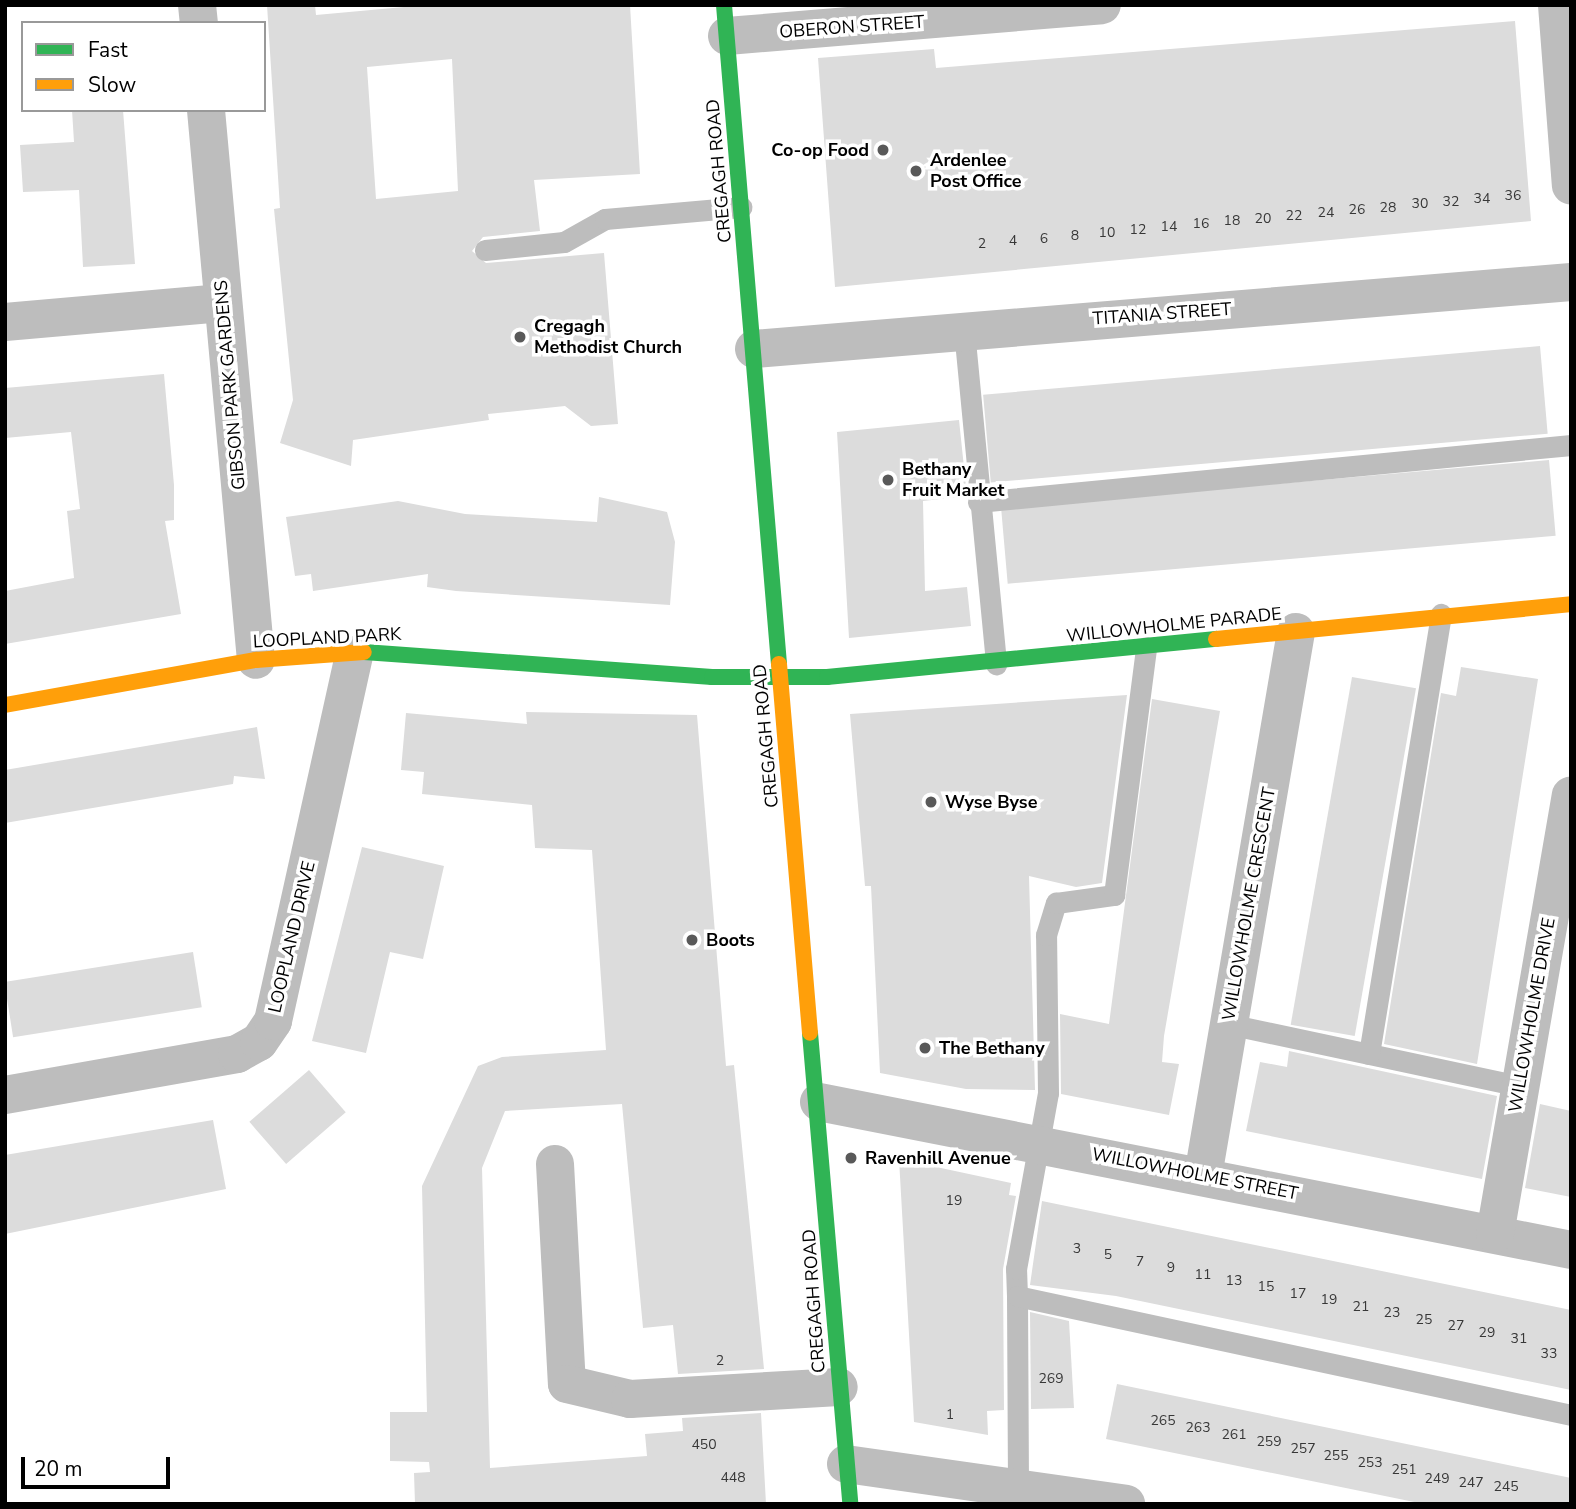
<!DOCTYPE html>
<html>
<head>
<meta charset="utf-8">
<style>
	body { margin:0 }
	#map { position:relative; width:1576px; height:1509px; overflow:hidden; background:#fff; font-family:"Nunito Sans",sans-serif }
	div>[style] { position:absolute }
	.building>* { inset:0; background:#dcdcdc; transform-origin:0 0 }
	.lane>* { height:21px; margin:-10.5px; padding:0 10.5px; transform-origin:10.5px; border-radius:10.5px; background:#bdbdbd }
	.street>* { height:38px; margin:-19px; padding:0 19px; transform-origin:19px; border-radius:19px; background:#bdbdbd }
	.fast>* { height:16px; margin:-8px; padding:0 8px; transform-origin:8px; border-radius:8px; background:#30b455 }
	.slow>* { height:16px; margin:-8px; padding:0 8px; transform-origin:8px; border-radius:8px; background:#ff9f0a }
	.dots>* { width:19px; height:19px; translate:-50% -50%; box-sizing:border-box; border:4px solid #fff; border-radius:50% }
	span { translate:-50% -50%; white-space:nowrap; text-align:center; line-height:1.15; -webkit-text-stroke:7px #fff; paint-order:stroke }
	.number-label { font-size:14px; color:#373737 }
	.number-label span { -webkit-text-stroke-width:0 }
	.street-label { font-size:18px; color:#000 }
	.poi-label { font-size:18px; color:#000; font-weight:700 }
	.right { translate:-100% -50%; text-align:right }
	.left { translate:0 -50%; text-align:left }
	.frame { position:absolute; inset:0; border:7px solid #000; pointer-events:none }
	.legend { position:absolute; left:21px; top:21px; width:245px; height:91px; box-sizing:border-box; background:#fff; border:2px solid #999; margin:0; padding:9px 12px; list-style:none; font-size:21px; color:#000 }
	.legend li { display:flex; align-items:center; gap:14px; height:35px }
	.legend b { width:35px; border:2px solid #999 }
	.scale { position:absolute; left:21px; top:1457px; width:149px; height:32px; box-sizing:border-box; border:4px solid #000; border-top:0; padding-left:9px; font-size:21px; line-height:24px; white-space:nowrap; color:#000; -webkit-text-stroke:5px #fff; paint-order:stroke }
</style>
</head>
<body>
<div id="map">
	<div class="building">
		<i style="clip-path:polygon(evenodd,267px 5px,315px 5px,316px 15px,426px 5px,630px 5px,640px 174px,534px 180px,540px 231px,483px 237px,472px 251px,486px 263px,604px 253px,618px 424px,591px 426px,565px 406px,488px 414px,489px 420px,353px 440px,351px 466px,280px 443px,293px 400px,274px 209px,280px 208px,267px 5px,452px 59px,458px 191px,376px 199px,367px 67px,452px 59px)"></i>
		<i style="clip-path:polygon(1515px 21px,1531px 221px,835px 287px,818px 58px,934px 49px,936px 68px)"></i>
		<i style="clip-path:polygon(72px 110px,123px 110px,135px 264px,83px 267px,79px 190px,23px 192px,20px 145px,74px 142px)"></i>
		<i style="left:1540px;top:346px;width:88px;height:559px;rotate:85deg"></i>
		<i style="clip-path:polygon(164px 374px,174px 485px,174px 520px,165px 521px,181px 614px,5px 644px,5px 591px,74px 578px,67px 511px,80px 509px,71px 432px,5px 438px,5px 388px)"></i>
		<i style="clip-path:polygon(959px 420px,967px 496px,923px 501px,925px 591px,967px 587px,971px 626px,849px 638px,837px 432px)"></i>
		<i style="left:1549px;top:460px;width:76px;height:550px;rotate:85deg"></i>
		<i style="clip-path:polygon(599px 497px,667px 512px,675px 542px,670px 605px,456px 591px,427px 587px,428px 574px,313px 591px,311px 574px,295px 576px,286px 517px,398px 501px,465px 514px,597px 522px)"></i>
		<i style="clip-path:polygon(1461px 667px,1538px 679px,1477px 1064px,1384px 1044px,1441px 693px,1456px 696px)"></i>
		<i style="left:1352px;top:677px;width:65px;height:353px;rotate:10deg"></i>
		<i style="clip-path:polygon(1127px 695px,1102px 883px,1076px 887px,1029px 876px,1035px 1090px,966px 1089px,880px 1073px,871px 886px,865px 886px,850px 714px)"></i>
		<i style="clip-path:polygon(1152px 699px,1220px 711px,1164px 1036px,1162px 1062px,1179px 1064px,1169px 1115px,1061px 1094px,1060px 1014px,1109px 1024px)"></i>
		<i style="clip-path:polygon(526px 712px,697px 715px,726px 1066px,734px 1065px,764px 1369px,678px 1374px,673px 1325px,643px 1328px,622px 1104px,505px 1111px,482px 1168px,490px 1468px,647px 1456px,645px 1434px,683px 1431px,682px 1418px,761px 1413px,766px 1504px,415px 1504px,414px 1473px,430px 1472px,429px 1462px,390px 1461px,390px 1412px,427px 1412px,422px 1186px,478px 1066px,502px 1057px,606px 1050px,592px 850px,535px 848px,532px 805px,422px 794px,424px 772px,401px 770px,406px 713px,527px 724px)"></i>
		<i style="clip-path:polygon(257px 727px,265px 779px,234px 776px,233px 784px,5px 823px,5px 770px)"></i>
		<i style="clip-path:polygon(362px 847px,444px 866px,423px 959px,390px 952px,366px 1053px,312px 1041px)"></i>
		<i style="left:193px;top:952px;width:56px;height:191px;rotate:81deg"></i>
		<i style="clip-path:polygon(1289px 1051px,1497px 1096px,1482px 1179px,1246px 1131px,1260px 1062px,1287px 1067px)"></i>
		<i style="left:309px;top:1070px;width:56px;height:79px;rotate:49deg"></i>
		<i style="clip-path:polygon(1540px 1104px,1571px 1111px,1571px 1197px,1525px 1188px)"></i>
		<i style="clip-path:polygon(213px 1120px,226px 1189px,5px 1234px,5px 1155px)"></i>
		<i style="clip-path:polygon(899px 1159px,1011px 1183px,1009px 1195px,1016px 1196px,1003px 1269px,1004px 1410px,987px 1411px,988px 1435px,914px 1422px)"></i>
		<i style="clip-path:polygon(1042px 1201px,1571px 1310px,1571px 1390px,1116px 1296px,1030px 1285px)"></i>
		<i style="clip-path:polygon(1030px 1312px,1069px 1321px,1074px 1408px,1031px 1409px)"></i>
		<i style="clip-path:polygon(1117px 1384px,1571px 1478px,1571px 1504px,1424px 1504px,1106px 1439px)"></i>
	</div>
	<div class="lane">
		<i style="left:485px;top:250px;width:79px;rotate:-5.8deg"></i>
		<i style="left:564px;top:242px;width:47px;rotate:-29.3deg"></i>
		<i style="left:605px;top:219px;width:137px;rotate:-5deg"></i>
		<i style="left:964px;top:330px;width:336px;rotate:84.5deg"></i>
		<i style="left:978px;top:502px;width:596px;rotate:-5.49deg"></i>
		<i style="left:1228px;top:1024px;width:298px;rotate:12deg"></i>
		<i style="left:1369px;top:1054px;width:446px;rotate:-80.7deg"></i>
		<i style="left:1017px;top:1296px;width:27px;rotate:-92deg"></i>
		<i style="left:1016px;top:1269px;width:179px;rotate:-79.7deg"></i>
		<i style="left:1048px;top:1093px;width:158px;rotate:-90.7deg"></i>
		<i style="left:1046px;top:935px;width:34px;rotate:-73deg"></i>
		<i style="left:1056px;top:903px;width:59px;rotate:-7.9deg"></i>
		<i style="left:1114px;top:895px;width:250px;rotate:-82.6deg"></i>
		<i style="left:1018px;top:1486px;width:190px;rotate:-90.3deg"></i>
		<i style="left:1017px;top:1296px;width:567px;rotate:12.12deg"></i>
	</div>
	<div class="street">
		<i style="left:197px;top:5px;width:18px;rotate:84deg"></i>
		<i style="left:1557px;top:5px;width:181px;rotate:85.6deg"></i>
		<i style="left:727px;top:36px;width:376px;rotate:-4.7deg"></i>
		<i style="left:206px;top:110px;width:552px;rotate:84.81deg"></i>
		<i style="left:5px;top:322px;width:218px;rotate:-5deg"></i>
		<i style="left:754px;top:349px;width:820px;rotate:-4.69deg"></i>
		<i style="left:5px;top:1095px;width:236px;rotate:-10deg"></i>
		<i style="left:237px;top:1054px;width:25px;rotate:-29deg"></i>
		<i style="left:259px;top:1042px;width:25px;rotate:-56deg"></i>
		<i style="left:273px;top:1021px;width:375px;rotate:-77.5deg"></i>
		<i style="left:819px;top:1102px;width:766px;rotate:11.13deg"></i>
		<i style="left:555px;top:1164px;width:220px;rotate:86.9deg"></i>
		<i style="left:567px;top:1384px;width:65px;rotate:13.4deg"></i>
		<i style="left:630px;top:1399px;width:209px;rotate:-3.3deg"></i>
		<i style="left:1203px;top:1176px;width:552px;rotate:-80.3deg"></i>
		<i style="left:1495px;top:1234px;width:445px;rotate:-80.2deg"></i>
		<i style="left:846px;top:1464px;width:283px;rotate:8.1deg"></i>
	</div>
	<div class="fast">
		<i style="left:724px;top:5px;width:661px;rotate:85.23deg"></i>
		<i style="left:364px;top:652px;width:349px;rotate:4.1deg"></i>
		<i style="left:712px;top:677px;width:115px"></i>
		<i style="left:827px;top:677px;width:391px;rotate:-5.6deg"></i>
		<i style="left:810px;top:1033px;width:473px;rotate:85.1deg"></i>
	</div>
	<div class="slow">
		<i style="left:1216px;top:639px;width:357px;rotate:-5.6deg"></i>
		<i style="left:779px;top:664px;width:370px;rotate:85.2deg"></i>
		<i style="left:5px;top:705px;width:255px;rotate:-10.2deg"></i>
		<i style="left:256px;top:660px;width:108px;rotate:-4.2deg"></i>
	</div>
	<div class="dots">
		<i style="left:883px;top:150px;background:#595959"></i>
		<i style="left:916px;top:171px;background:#595959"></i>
		<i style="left:520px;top:337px;background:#595959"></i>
		<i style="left:888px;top:480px;background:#595959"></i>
		<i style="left:931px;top:802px;background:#595959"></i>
		<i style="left:692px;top:940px;background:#595959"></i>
		<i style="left:925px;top:1048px;background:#595959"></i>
		<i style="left:851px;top:1158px;background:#595959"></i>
	</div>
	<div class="number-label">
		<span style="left:1513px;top:196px">36</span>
		<span style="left:1482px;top:199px">34</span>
		<span style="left:1451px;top:202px">32</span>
		<span style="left:1420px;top:204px">30</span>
		<span style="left:1388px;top:208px">28</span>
		<span style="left:1357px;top:210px">26</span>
		<span style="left:1326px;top:213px">24</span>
		<span style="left:1294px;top:216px">22</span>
		<span style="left:1263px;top:219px">20</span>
		<span style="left:1232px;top:221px">18</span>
		<span style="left:1201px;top:224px">16</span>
		<span style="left:1169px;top:227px">14</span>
		<span style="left:1138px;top:230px">12</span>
		<span style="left:1107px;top:233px">10</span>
		<span style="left:1075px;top:236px">8</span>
		<span style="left:1044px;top:239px">6</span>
		<span style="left:1013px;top:241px">4</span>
		<span style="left:982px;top:244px">2</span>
		<span style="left:954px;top:1201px">19</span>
		<span style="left:1077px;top:1249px">3</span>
		<span style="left:1108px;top:1255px">5</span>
		<span style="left:1140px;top:1262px">7</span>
		<span style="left:1171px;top:1268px">9</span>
		<span style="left:1203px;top:1275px">11</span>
		<span style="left:1234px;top:1281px">13</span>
		<span style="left:1266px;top:1287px">15</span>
		<span style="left:1298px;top:1294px">17</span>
		<span style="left:1329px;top:1300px">19</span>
		<span style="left:1361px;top:1307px">21</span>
		<span style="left:1392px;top:1313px">23</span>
		<span style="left:1424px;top:1320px">25</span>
		<span style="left:1456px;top:1326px">27</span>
		<span style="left:1487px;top:1333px">29</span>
		<span style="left:1519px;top:1339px">31</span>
		<span style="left:1549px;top:1354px">33</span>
		<span style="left:720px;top:1361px">2</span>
		<span style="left:1051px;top:1379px">269</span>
		<span style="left:950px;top:1415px">1</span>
		<span style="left:1163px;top:1421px">265</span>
		<span style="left:1198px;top:1428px">263</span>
		<span style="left:1234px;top:1435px">261</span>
		<span style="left:1269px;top:1442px">259</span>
		<span style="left:704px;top:1445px">450</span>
		<span style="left:1303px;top:1449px">257</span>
		<span style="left:1336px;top:1456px">255</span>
		<span style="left:1370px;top:1463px">253</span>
		<span style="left:1404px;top:1470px">251</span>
		<span style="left:733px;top:1478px">448</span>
		<span style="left:1437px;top:1479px">249</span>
		<span style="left:1471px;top:1483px">247</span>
		<span style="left:1506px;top:1487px">245</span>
	</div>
	<div class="street-label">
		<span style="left:852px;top:27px;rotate:-4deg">OBERON STREET</span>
		<span style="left:719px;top:171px;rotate:-95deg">CREGAGH ROAD</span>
		<span style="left:1162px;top:314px;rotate:-4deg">TITANIA STREET</span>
		<span style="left:230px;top:385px;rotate:-95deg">GIBSON PARK GARDENS</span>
		<span style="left:1174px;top:625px;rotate:-6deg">WILLOWHOLME PARADE</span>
		<span style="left:327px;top:638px;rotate:-3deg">LOOPLAND PARK</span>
		<span style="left:766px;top:736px;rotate:-95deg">CREGAGH ROAD</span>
		<span style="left:1249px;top:904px;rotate:-80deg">WILLOWHOLME CRESCENT</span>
		<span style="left:292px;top:937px;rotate:-77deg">LOOPLAND DRIVE</span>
		<span style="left:1532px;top:1015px;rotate:-80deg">WILLOWHOLME DRIVE</span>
		<span style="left:1195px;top:1174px;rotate:11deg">WILLOWHOLME STREET</span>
		<span style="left:814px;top:1301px;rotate:-94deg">CREGAGH ROAD</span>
	</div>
	<div class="poi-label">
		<span class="right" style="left:869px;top:150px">Co-op Food</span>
		<span class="left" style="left:930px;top:171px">Ardenlee<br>Post Office</span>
		<span class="left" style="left:534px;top:337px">Cregagh<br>Methodist Church</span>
		<span class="left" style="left:902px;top:480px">Bethany<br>Fruit Market</span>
		<span class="left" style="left:945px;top:802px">Wyse Byse</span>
		<span class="left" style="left:706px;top:940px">Boots</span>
		<span class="left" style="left:939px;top:1048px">The Bethany</span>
		<span class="left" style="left:865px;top:1158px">Ravenhill Avenue</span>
	</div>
	<div class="frame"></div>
	<ul class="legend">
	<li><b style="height:9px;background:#30b455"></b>Fast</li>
	<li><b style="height:9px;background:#ff9f0a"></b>Slow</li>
	</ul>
	<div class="scale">20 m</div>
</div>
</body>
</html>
